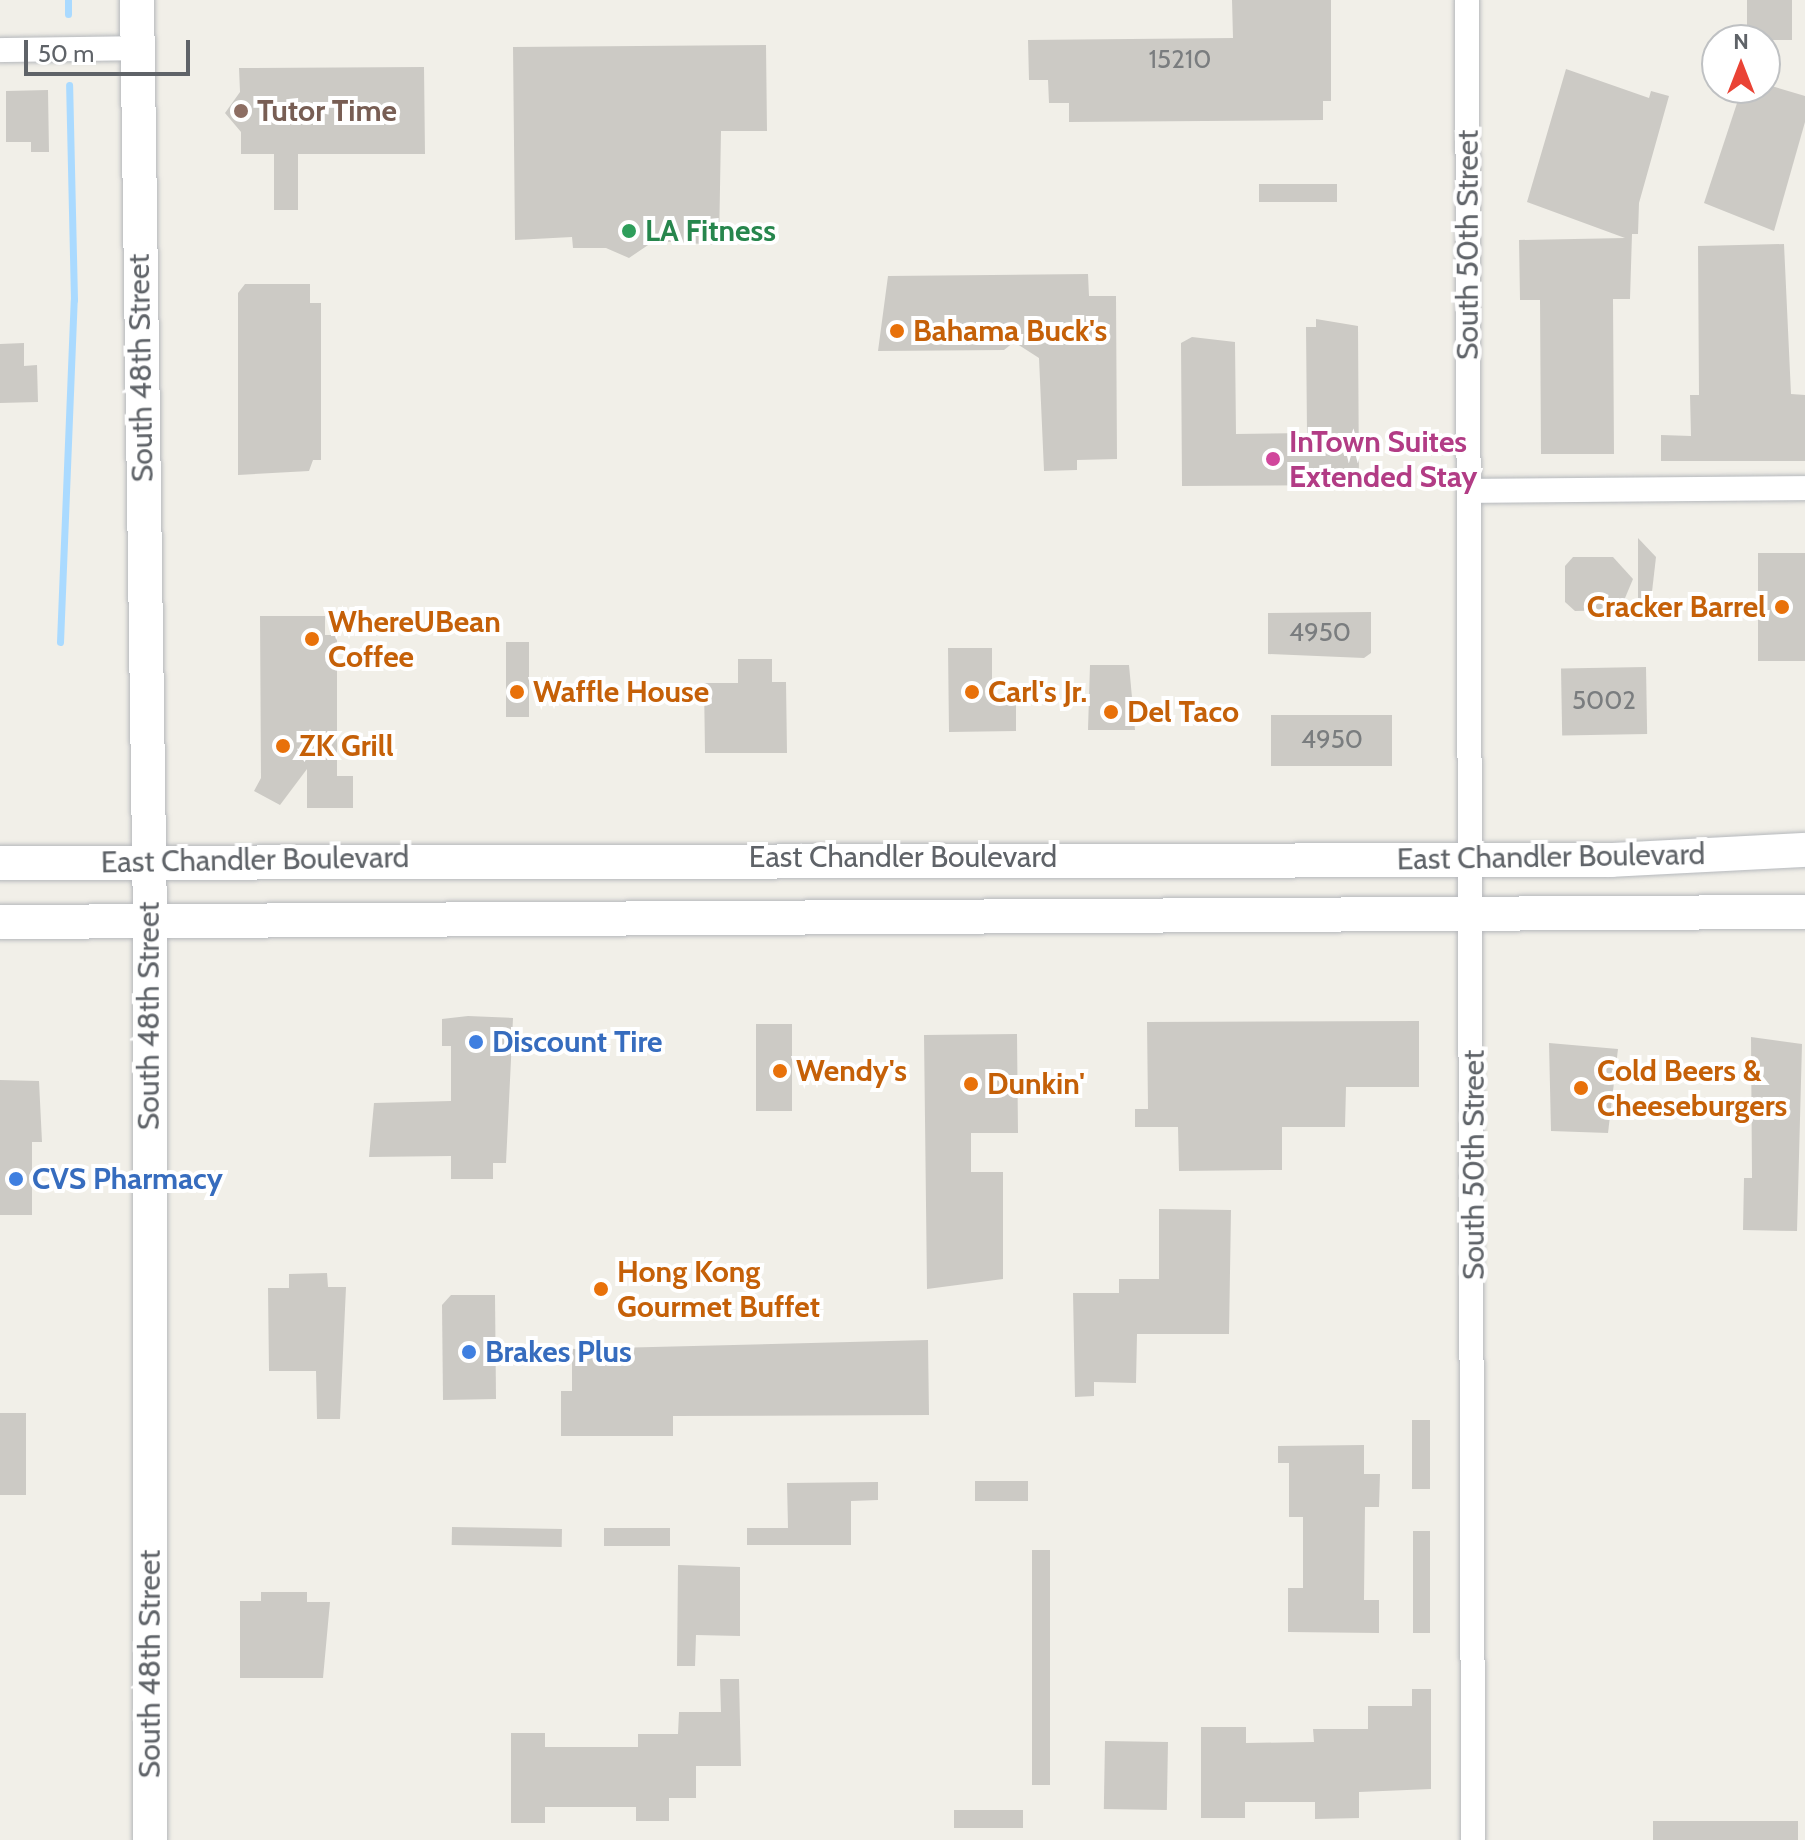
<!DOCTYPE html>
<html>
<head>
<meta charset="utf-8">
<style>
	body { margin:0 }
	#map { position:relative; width:1805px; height:1840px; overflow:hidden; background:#f1efe8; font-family:Cabin,sans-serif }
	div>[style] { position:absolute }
	.stream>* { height:7px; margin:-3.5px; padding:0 3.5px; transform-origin:3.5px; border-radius:3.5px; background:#aadaff }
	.building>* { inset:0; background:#cccac5; transform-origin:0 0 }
	.roads { filter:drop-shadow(0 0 2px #b5b8bc) drop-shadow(0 0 2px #b5b8bc) }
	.street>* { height:24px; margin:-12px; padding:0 12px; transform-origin:12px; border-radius:12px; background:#fff }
	.secondary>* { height:34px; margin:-17px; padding:0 17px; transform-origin:17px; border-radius:17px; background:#fff }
	.dots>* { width:22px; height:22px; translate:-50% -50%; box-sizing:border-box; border:4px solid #fff; border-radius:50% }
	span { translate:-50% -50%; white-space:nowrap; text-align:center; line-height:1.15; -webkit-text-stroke:8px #fff; paint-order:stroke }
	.number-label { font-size:26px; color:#7a7d7f }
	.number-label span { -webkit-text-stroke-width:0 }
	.education-label { font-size:30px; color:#785e54; font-weight:700 }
	.left { translate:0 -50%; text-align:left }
	.leisure-label { font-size:30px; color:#27864d; font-weight:700 }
	.street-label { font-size:30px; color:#5f6368 }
	.food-label { font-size:30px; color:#c56008; font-weight:700 }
	.right { translate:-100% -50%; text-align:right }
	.hotel-label { font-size:30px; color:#b23c85; font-weight:700 }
	.shop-label { font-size:30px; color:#366cbe; font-weight:700 }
	.north { position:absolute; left:1701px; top:24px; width:80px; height:80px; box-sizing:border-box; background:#fff; border:2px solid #bfc1c3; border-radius:50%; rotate:0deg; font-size:22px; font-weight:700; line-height:32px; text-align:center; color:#5f6368 }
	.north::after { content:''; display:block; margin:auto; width:28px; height:36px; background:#ea4335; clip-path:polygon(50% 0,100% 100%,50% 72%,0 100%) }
	.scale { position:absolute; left:24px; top:40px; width:166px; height:36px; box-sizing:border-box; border:4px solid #5f6368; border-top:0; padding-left:10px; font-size:24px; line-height:28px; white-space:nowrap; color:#5f6368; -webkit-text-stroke:6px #fff; paint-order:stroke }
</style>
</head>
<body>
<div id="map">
	<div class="stream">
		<i style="left:68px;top:14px;width:14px;rotate:-90deg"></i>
		<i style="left:60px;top:642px;width:342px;rotate:-87.7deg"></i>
		<i style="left:74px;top:300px;width:215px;rotate:-91.3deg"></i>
	</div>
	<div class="building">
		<i style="clip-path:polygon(1232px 0,1331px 0,1331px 101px,1323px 101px,1323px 120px,1069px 122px,1069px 103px,1049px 103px,1048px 80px,1029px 80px,1028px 40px,1233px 38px)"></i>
		<i style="left:1747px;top:0;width:45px;height:40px"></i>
		<i style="clip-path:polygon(766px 45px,767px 131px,721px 131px,719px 245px,654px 241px,629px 258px,606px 248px,573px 248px,572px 237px,515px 240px,513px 47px)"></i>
		<i style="clip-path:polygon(424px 67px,425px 154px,298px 154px,298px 210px,274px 210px,274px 154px,241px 154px,241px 132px,225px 113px,240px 92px,239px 68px)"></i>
		<i style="clip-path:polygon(1566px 69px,1649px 98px,1651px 91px,1669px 96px,1639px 203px,1638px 234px,1632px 234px,1630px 299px,1613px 299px,1614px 454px,1541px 454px,1540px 300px,1520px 300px,1519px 240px,1625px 238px,1527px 202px)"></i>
		<i style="clip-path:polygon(1765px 84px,1805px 96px,1805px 122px,1774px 231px,1704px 203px,1742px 88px)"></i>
		<i style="clip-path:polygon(48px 90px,49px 152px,31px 152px,31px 142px,6px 142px,6px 91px)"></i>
		<i style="left:1259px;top:184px;width:78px;height:18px"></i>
		<i style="clip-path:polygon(1784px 244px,1791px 394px,1805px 395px,1805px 461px,1661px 461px,1661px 435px,1691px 436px,1690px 395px,1699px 395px,1698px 246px)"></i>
		<i style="clip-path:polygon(1088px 274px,1089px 296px,1116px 296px,1117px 459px,1077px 460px,1077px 470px,1044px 471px,1039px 358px,1014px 342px,1004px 350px,878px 351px,888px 276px)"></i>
		<i style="clip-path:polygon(245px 284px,310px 284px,310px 303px,321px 303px,321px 460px,313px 460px,309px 471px,238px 475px,238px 293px)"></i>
		<i style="clip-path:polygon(1316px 319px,1358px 326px,1359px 485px,1182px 486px,1181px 343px,1192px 337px,1235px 342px,1236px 434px,1307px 433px,1306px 327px,1316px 327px)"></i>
		<i style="clip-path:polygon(24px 343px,24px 366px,37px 365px,38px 402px,0 403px,0 344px)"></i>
		<i style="clip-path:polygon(1638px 538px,1656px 557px,1650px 609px,1638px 609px)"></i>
		<i style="left:1805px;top:553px;width:108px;height:47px;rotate:90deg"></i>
		<i style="clip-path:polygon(1573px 557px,1613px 557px,1633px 579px,1620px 610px,1575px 611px,1565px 602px,1565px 566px)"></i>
		<i style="clip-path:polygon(1371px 612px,1371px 653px,1364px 658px,1268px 654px,1268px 613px)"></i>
		<i style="clip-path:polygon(260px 616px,325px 616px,325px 635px,337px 635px,337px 776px,353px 776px,353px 808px,307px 808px,307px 769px,280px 805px,254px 791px,261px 778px)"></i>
		<i style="left:506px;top:642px;width:23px;height:75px"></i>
		<i style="clip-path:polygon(948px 648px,992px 648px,992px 685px,996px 698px,1016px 698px,1016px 731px,949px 732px)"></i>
		<i style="clip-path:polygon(738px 659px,772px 659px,772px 682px,786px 682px,787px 753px,705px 753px,704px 683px,738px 683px)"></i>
		<i style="clip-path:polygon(1090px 665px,1129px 665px,1135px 730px,1088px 730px)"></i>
		<i style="left:1646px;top:667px;width:67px;height:85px;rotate:89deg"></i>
		<i style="left:1271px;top:715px;width:121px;height:51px"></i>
		<i style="clip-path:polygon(468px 1016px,513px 1018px,506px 1163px,493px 1163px,493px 1179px,451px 1179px,451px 1156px,369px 1157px,374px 1103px,451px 1101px,451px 1046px,442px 1046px,442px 1019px)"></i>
		<i style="clip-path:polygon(1419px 1021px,1419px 1087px,1346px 1087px,1345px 1127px,1282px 1127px,1282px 1170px,1179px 1171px,1178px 1127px,1135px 1127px,1135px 1109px,1148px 1109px,1147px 1022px)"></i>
		<i style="left:756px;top:1024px;width:36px;height:87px"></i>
		<i style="clip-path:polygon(1017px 1034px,1018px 1133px,971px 1133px,971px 1172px,1003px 1172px,1003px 1279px,927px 1289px,924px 1035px)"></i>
		<i style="clip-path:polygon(1751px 1037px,1802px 1044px,1797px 1231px,1743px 1230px,1744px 1178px,1752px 1178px)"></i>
		<i style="clip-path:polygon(1549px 1043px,1618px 1049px,1608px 1133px,1551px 1131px)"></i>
		<i style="clip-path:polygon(0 1080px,39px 1081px,42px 1142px,32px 1142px,32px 1215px,0 1215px)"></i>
		<i style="clip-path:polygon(1159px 1209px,1231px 1210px,1229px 1334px,1137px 1334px,1136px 1383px,1094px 1382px,1094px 1396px,1075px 1397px,1073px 1293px,1119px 1293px,1119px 1279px,1159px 1279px)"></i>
		<i style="clip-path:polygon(327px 1273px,328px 1287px,346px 1287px,340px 1419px,317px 1419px,316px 1371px,269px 1371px,268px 1288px,289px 1288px,289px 1274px)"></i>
		<i style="clip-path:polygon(451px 1295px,495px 1295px,496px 1399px,443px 1400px,442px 1305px)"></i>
		<i style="clip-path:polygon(928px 1340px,929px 1415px,673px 1416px,673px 1436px,561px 1436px,561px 1391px,572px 1391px,572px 1349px)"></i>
		<i style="left:0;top:1413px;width:26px;height:82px"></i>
		<i style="left:1412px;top:1420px;width:18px;height:69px"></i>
		<i style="clip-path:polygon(1364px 1445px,1364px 1474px,1380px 1474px,1379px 1507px,1365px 1507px,1364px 1600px,1379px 1600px,1379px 1633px,1288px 1632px,1288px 1588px,1303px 1588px,1303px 1517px,1289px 1517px,1289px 1463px,1278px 1463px,1278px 1446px)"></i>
		<i style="left:975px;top:1481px;width:53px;height:20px"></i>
		<i style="clip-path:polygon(878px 1482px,878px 1500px,851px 1501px,851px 1545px,747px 1545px,747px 1528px,788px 1528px,787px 1483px)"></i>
		<i style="left:452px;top:1527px;width:110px;height:18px;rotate:1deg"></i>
		<i style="left:670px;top:1528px;width:18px;height:66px;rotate:90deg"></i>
		<i style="left:1413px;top:1531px;width:17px;height:102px"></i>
		<i style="left:1050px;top:1550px;width:235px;height:18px;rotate:90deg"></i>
		<i style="clip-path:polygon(678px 1565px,740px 1567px,740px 1636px,696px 1635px,695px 1666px,677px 1666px)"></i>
		<i style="clip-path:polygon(261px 1592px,307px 1592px,307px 1602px,330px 1602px,323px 1678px,240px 1678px,240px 1601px,261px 1601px)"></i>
		<i style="clip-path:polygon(720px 1679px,739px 1679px,741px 1766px,696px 1766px,696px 1798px,669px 1798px,669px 1821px,636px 1821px,636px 1807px,545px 1807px,545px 1823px,511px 1823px,511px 1733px,545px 1733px,545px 1747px,638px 1747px,638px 1734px,678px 1734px,679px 1712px,721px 1712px)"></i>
		<i style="clip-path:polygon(1412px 1689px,1431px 1689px,1431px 1789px,1359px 1792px,1359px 1818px,1315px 1819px,1315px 1802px,1245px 1802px,1245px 1818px,1201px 1818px,1201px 1727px,1246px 1727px,1246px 1743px,1314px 1742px,1313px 1729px,1368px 1729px,1368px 1706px,1412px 1706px)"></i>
		<i style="left:1168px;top:1742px;width:68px;height:63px;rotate:91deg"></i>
		<i style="left:1023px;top:1810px;width:18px;height:69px;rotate:90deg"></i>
		<i style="left:1653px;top:1821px;width:145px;height:19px"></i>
	</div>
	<div class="roads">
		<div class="street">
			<i style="left:1467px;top:0;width:1840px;rotate:89.81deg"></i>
			<i style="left:0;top:50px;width:137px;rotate:-0.8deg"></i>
			<i style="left:1470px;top:491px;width:335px;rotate:-0.5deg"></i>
		</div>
		<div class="secondary">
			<i style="left:137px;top:0;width:921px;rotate:89.19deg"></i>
			<i style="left:150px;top:921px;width:919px;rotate:90deg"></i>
			<i style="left:0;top:863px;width:1611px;rotate:-0.11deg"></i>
			<i style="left:1611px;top:860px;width:194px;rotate:-3deg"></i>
			<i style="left:0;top:922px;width:1805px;rotate:-0.32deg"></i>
		</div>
	</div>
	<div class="dots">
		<i style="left:241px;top:111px;background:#8d6e63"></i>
		<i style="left:629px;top:231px;background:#2e9e5b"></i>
		<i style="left:897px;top:331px;background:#e8710a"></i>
		<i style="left:1273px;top:459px;background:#d1479c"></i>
		<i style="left:1782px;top:607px;background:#e8710a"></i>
		<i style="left:312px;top:639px;background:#e8710a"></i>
		<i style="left:517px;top:692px;background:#e8710a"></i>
		<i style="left:972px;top:692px;background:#e8710a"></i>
		<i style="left:1111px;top:712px;background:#e8710a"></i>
		<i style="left:283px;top:746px;background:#e8710a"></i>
		<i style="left:476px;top:1042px;background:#3f7fe0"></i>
		<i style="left:780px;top:1071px;background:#e8710a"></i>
		<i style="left:971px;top:1084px;background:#e8710a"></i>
		<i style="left:1581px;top:1088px;background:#e8710a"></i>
		<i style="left:16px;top:1179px;background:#3f7fe0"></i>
		<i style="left:601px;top:1289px;background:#e8710a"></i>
		<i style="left:469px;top:1352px;background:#3f7fe0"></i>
	</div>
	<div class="number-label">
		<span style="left:1180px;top:60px">15210</span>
		<span style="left:1320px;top:633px">4950</span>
		<span style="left:1604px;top:701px">5002</span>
		<span style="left:1332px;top:740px">4950</span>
	</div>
	<div class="education-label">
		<span class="left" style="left:257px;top:111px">Tutor Time</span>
	</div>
	<div class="leisure-label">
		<span class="left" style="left:645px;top:231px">LA Fitness</span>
	</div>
	<div class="street-label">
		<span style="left:1468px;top:245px;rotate:-90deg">South 50th Street</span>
		<span style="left:141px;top:368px;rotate:-91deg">South 48th Street</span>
		<span style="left:903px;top:857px">East Chandler Boulevard</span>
		<span style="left:1551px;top:857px;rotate:-1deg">East Chandler Boulevard</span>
		<span style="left:255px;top:860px;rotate:-1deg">East Chandler Boulevard</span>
		<span style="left:149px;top:1016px;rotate:-90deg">South 48th Street</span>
		<span style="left:1474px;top:1165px;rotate:-90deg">South 50th Street</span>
		<span style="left:150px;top:1664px;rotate:-90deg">South 48th Street</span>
	</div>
	<div class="food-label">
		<span class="left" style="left:913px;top:331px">Bahama Buck's</span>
		<span class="right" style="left:1766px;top:607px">Cracker Barrel</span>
		<span class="left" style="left:328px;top:639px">WhereUBean<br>Coffee</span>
		<span class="left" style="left:533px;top:692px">Waffle House</span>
		<span class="left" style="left:988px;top:692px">Carl's Jr.</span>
		<span class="left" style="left:1127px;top:712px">Del Taco</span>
		<span class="left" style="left:299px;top:746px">ZK Grill</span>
		<span class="left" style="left:796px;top:1071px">Wendy's</span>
		<span class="left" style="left:1597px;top:1088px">Cold Beers &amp;<br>Cheeseburgers</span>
		<span class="left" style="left:987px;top:1084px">Dunkin'</span>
		<span class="left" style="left:617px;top:1289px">Hong Kong<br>Gourmet Buffet</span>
	</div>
	<div class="hotel-label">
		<span class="left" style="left:1289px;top:459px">InTown Suites<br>Extended Stay</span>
	</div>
	<div class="shop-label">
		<span class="left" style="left:492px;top:1042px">Discount Tire</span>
		<span class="left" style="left:32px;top:1179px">CVS Pharmacy</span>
		<span class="left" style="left:485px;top:1352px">Brakes Plus</span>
	</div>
	<div class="north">N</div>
	<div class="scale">50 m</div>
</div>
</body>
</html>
